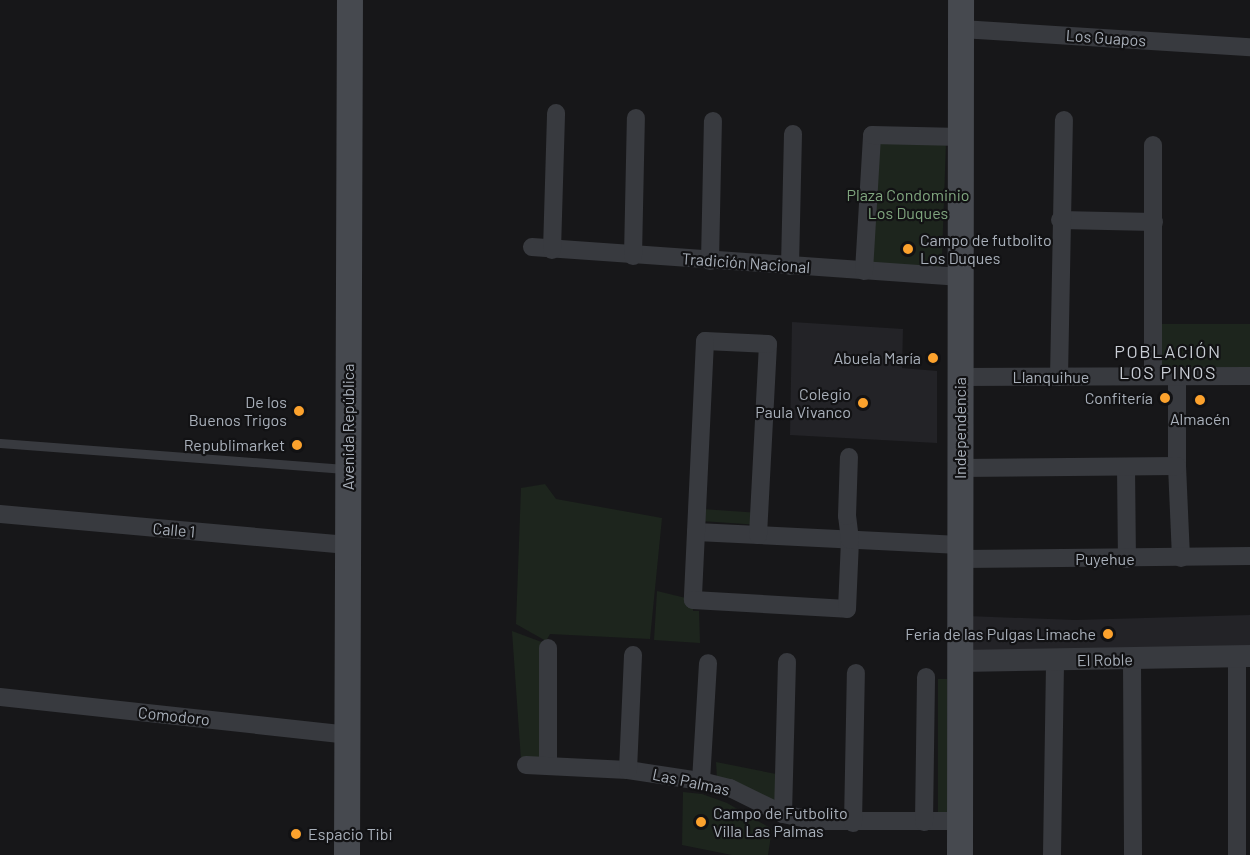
<!DOCTYPE html>
<html>
<head>
<meta charset="utf-8">
<style>
	body { margin:0 }
	#map { position:relative; width:1250px; height:855px; overflow:hidden; background:#171719; font-family:Barlow,sans-serif }
	div>[style] { position:absolute }
	.built>* { inset:0; background:#232327 }
	.green>* { inset:0; background:#1d251d; transform-origin:0 0 }
	.service>* { height:9px; margin:-4.5px; padding:0 4.5px; transform-origin:4.5px; border-radius:4.5px; background:#383a3f }
	.minor>* { height:18px; margin:-9px; padding:0 9px; transform-origin:9px; border-radius:9px; background:#383a3f }
	.tertiary>* { height:22px; margin:-11px; padding:0 11px; transform-origin:11px; border-radius:11px; background:#383a3f }
	.secondary>* { height:26px; margin:-13px; padding:0 13px; transform-origin:13px; border-radius:13px; background:#46494f }
	.dots>* { width:16px; height:16px; translate:-50% -50%; box-sizing:border-box; border:3px solid #121214; border-radius:50% }
	span { translate:-50% -50%; white-space:nowrap; text-align:center; line-height:1.15; -webkit-text-stroke:4.5px #121214; paint-order:stroke }
	.street-label { font-size:16px; color:#a9b0ba }
	.park-label { font-size:16px; color:#80a67f }
	.poi-label { font-size:16px; color:#a9b0ba }
	.left { translate:0 -50%; text-align:left }
	.right { translate:-100% -50%; text-align:right }
	.neighbourhood-label { font-size:18px; color:#caced6; letter-spacing:1.5px }
</style>
</head>
<body>
<div id="map">
	<div class="built">
		<i style="clip-path:polygon(792px 322px,903px 329px,902px 368px,937px 371px,937px 443px,790px 435px)"></i>
		<i style="clip-path:polygon(1250px 615px,1250px 648px,966px 658px,967px 616px,1075px 620px)"></i>
	</div>
	<div class="green">
		<i style="left:874px;top:141px;width:72px;height:126px;rotate:2deg"></i>
		<i style="left:1160px;top:324px;width:90px;height:49px"></i>
		<i style="clip-path:polygon(545px 484px,556px 499px,662px 518px,650px 639px,550px 634px,546px 641px,516px 624px,521px 488px)"></i>
		<i style="left:702px;top:509px;width:51px;height:12px;rotate:4deg"></i>
		<i style="clip-path:polygon(657px 591px,694px 600px,693px 611px,699px 611px,700px 643px,654px 640px)"></i>
		<i style="clip-path:polygon(512px 631px,547px 644px,546px 759px,521px 760px)"></i>
		<i style="left:938px;top:679px;width:9px;height:135px"></i>
		<i style="clip-path:polygon(716px 762px,776px 774px,776px 801px,717px 779px)"></i>
		<i style="clip-path:polygon(683px 792px,702px 794px,727px 803px,772px 829px,768px 855px,732px 855px,682px 845px)"></i>
	</div>
	<div class="service">
		<i style="left:0;top:443px;width:349px;rotate:4.3deg"></i>
	</div>
	<div class="minor">
		<i style="left:961px;top:29px;width:290px;rotate:3.6deg"></i>
		<i style="left:1060px;top:220px;width:94px;rotate:1.2deg"></i>
		<i style="left:532px;top:247px;width:430px;rotate:4deg"></i>
		<i style="left:552px;top:250px;width:137px;rotate:-88.3deg"></i>
		<i style="left:633px;top:256px;width:138px;rotate:-88.8deg"></i>
		<i style="left:710px;top:261px;width:140px;rotate:-88.8deg"></i>
		<i style="left:790px;top:266px;width:132px;rotate:-88.7deg"></i>
		<i style="left:864px;top:271px;width:136px;rotate:-86.6deg"></i>
		<i style="left:872px;top:135px;width:89px;rotate:1.3deg"></i>
		<i style="left:1153px;top:376px;width:231px;rotate:-90deg"></i>
		<i style="left:1177px;top:376px;width:90px;rotate:90deg"></i>
		<i style="left:1177px;top:466px;width:92px;rotate:87.5deg"></i>
		<i style="left:960px;top:377px;width:290px;rotate:-0.2deg"></i>
		<i style="left:1059px;top:377px;width:257px;rotate:-88.9deg"></i>
		<i style="left:1126px;top:467px;width:92px;rotate:89.4deg"></i>
		<i style="left:960px;top:468px;width:217px;rotate:-0.5deg"></i>
		<i style="left:0;top:514px;width:349px;rotate:5.1deg"></i>
		<i style="left:696px;top:532px;width:264px;rotate:2.8deg"></i>
		<i style="left:758px;top:535px;width:191px;rotate:-87deg"></i>
		<i style="left:768px;top:344px;width:63px;rotate:-177.3deg"></i>
		<i style="left:705px;top:341px;width:259px;rotate:92.7deg"></i>
		<i style="left:693px;top:600px;width:154px;rotate:3.3deg"></i>
		<i style="left:847px;top:609px;width:69px;rotate:-87.5deg"></i>
		<i style="left:850px;top:540px;width:24px;rotate:-97deg"></i>
		<i style="left:847px;top:516px;width:59px;rotate:-88.1deg"></i>
		<i style="left:960px;top:559px;width:290px;rotate:-0.6deg"></i>
		<i style="left:548px;top:648px;width:118px;rotate:90deg"></i>
		<i style="left:1237px;top:657px;width:198px;rotate:90deg"></i>
		<i style="left:1132px;top:660px;width:195px;rotate:89.7deg"></i>
		<i style="left:0;top:697px;width:349px;rotate:6.2deg"></i>
		<i style="left:526px;top:765px;width:102px;rotate:2.8deg"></i>
		<i style="left:628px;top:770px;width:74px;rotate:8.6deg"></i>
		<i style="left:701px;top:781px;width:30px;rotate:14deg"></i>
		<i style="left:730px;top:788px;width:59px;rotate:26.1deg"></i>
		<i style="left:783px;top:814px;width:34px;rotate:12deg"></i>
		<i style="left:816px;top:821px;width:143px"></i>
		<i style="left:628px;top:770px;width:115px;rotate:-87.5deg"></i>
		<i style="left:701px;top:781px;width:118px;rotate:-86.6deg"></i>
		<i style="left:783px;top:814px;width:152px;rotate:-88.5deg"></i>
		<i style="left:924px;top:822px;width:145px;rotate:-89.2deg"></i>
		<i style="left:853px;top:823px;width:150px;rotate:-88.9deg"></i>
		<i style="left:1052px;top:855px;width:194px;rotate:-89.1deg"></i>
	</div>
	<div class="tertiary">
		<i style="left:960px;top:661px;width:290px;rotate:-1deg"></i>
	</div>
	<div class="secondary">
		<i style="left:347px;top:855px;width:855px;rotate:-89.8deg"></i>
		<i style="left:960px;top:855px;width:855px;rotate:-89.93deg"></i>
	</div>
	<div class="dots">
		<i style="left:908px;top:249px;background:#fca22d"></i>
		<i style="left:933px;top:358px;background:#fca22d"></i>
		<i style="left:1165px;top:398px;background:#fca22d"></i>
		<i style="left:1200px;top:400px;background:#fca22d"></i>
		<i style="left:863px;top:403px;background:#fca22d"></i>
		<i style="left:299px;top:411px;background:#fca22d"></i>
		<i style="left:297px;top:445px;background:#fca22d"></i>
		<i style="left:1108px;top:634px;background:#fca22d"></i>
		<i style="left:701px;top:822px;background:#fca22d"></i>
		<i style="left:296px;top:834px;background:#fca22d"></i>
	</div>
	<div class="street-label">
		<span style="left:1106px;top:38px;rotate:4deg">Los Guapos</span>
		<span style="left:746px;top:263px;rotate:4deg">Tradición Nacional</span>
		<span style="left:1051px;top:377px">Llanquihue</span>
		<span style="left:348px;top:427px;rotate:-90deg">Avenida República</span>
		<span style="left:960px;top:428px;rotate:-90deg">Independencia</span>
		<span style="left:174px;top:530px;rotate:5deg">Calle 1</span>
		<span style="left:1105px;top:559px">Puyehue</span>
		<span style="left:1105px;top:660px;rotate:-1deg">El Roble</span>
		<span style="left:174px;top:716px;rotate:6deg">Comodoro</span>
		<span style="left:691px;top:782px;rotate:12deg">Las Palmas</span>
	</div>
	<div class="park-label">
		<span style="left:908px;top:204px">Plaza Condominio<br>Los Duques</span>
	</div>
	<div class="poi-label">
		<span class="left" style="left:920px;top:249px">Campo de futbolito<br>Los Duques</span>
		<span class="right" style="left:921px;top:358px">Abuela María</span>
		<span class="right" style="left:851px;top:403px">Colegio<br>Paula Vivanco</span>
		<span class="right" style="left:1153px;top:398px">Confitería</span>
		<span class="right" style="left:287px;top:411px">De los<br>Buenos Trigos</span>
		<span style="left:1200px;top:419px">Almacén</span>
		<span class="right" style="left:285px;top:445px">Republimarket</span>
		<span class="right" style="left:1096px;top:634px">Feria de las Pulgas Limache</span>
		<span class="left" style="left:713px;top:822px">Campo de Futbolito<br>Villa Las Palmas</span>
		<span class="left" style="left:308px;top:834px">Espacio Tibi</span>
	</div>
	<div class="neighbourhood-label">
		<span style="left:1168px;top:362px">POBLACIÓN<br>LOS PINOS</span>
	</div>
</div>
</body>
</html>
